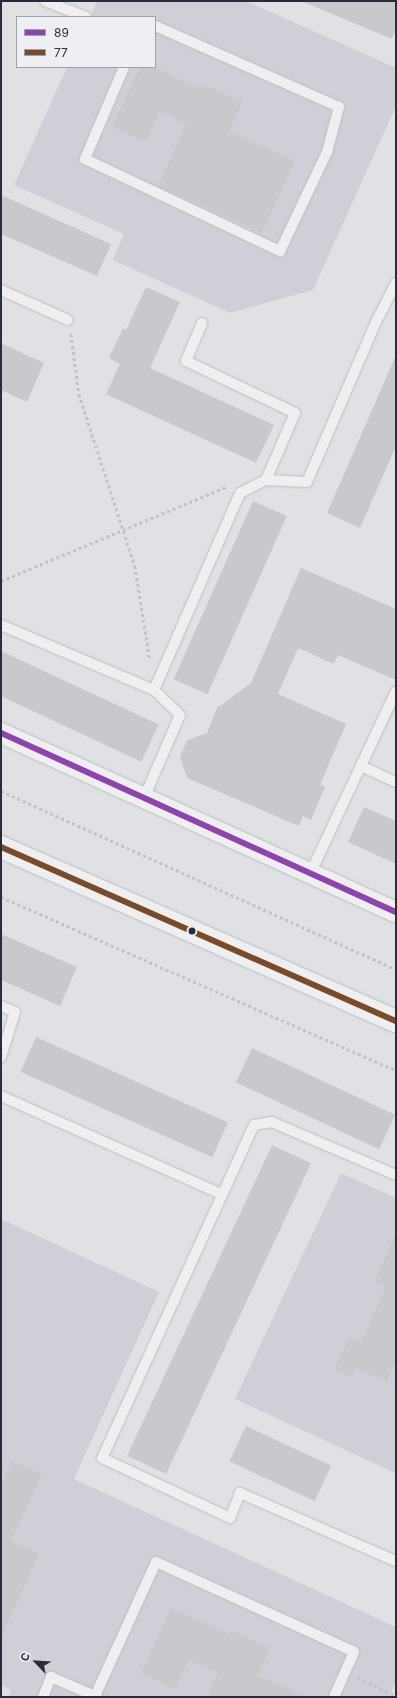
<!DOCTYPE html>
<html>
<head>
<meta charset="utf-8">
<style>
	body { margin:0 }
	#map { position:relative; width:397px; height:1698px; overflow:hidden; background:#e0e1e4; font-family:Inter,sans-serif }
	div>[style] { position:absolute }
	.built>* { inset:0; background:#cfd0d7 }
	.building>* { inset:0; background:#c8c9cc; transform-origin:0 0 }
	.path>* { height:2.5px; margin-top:-1.25px; transform-origin:0; background:repeating-linear-gradient(90deg,#c2c2c7 0 3px,transparent 0 6px) }
	.roads { filter:drop-shadow(0 0 1px #bebfc2) drop-shadow(0 0 1px #bebfc2) }
	.service>* { height:10px; margin:-5px; padding:0 5px; transform-origin:5px; border-radius:5px; background:#efeff2 }
	.minor>* { height:20px; margin:-10px; padding:0 10px; transform-origin:10px; border-radius:10px; background:#efeff2 }
	.tertiary>* { height:22px; margin:-11px; padding:0 11px; transform-origin:11px; border-radius:11px; background:#efeff2 }
	.bus-1>* { height:6px; margin:-3px; padding:0 3px; transform-origin:3px; border-radius:3px; background:#8e44ad }
	.bus-2>* { height:6px; margin:-3px; padding:0 3px; transform-origin:3px; border-radius:3px; background:#7a4b2a }
	.dots>* { width:11px; height:11px; translate:-50% -50%; box-sizing:border-box; border:2px solid #eeeff4; border-radius:50% }
	span { translate:-50% -50%; white-space:nowrap; text-align:center; line-height:1.15; -webkit-text-stroke:4px #eeeff4; paint-order:stroke }
	.frame { position:absolute; inset:0; border:2px solid #292d3b; pointer-events:none }
	.legend { position:absolute; left:16px; top:16px; width:140px; height:52px; box-sizing:border-box; background:#eeeff4; border:1px solid #9fa1aa; margin:0; padding:5px 7px; list-style:none; font-size:12px; color:#292d3b }
	.legend li { display:flex; align-items:center; gap:8px; height:20px }
	.legend b { width:20px; border:1px solid #9fa1aa }
	.north { position:absolute; left:16px; top:1642px; width:40px; height:40px; -webkit-text-stroke:3px #eeeff4; paint-order:stroke; rotate:295deg; font-size:11px; font-weight:700; line-height:16px; text-align:center; color:#292d3b }
	.north::after { content:''; display:block; margin:auto; width:14px; height:18px; background:#292d3b; clip-path:polygon(50% 0,100% 100%,50% 72%,0 100%) }
</style>
</head>
<body>
<div id="map">
	<div class="built">
		<i style="clip-path:polygon(97px 1px,246px 1px,396px 68px,396px 106px,313px 290px,230px 313px,113px 260px,124px 234px,14px 185px,67px 67px,155px 67px,155px 17px,90px 17px)"></i>
		<i style="clip-path:polygon(341px 1173px,396px 1198px,395px 1473px,235px 1399px)"></i>
		<i style="clip-path:polygon(1px 1219px,159px 1292px,74px 1479px,396px 1627px,396px 1681px,389px 1697px,8px 1697px,11px 1690px,1px 1685px)"></i>
	</div>
	<div class="building">
		<i style="clip-path:polygon(301px 1px,396px 1px,396px 29px,392px 39px)"></i>
		<i style="clip-path:polygon(140px 67px,154px 67px,201px 89px,203px 84px,243px 102px,229px 131px,295px 161px,262px 233px,158px 186px,186px 124px,160px 111px,146px 142px,112px 127px)"></i>
		<i style="clip-path:polygon(1px 195px,111px 244px,97px 276px,1px 234px)"></i>
		<i style="clip-path:polygon(146px 287px,180px 302px,150px 368px,274px 425px,256px 463px,106px 394px,120px 364px,109px 358px,123px 328px,126px 330px)"></i>
		<i style="clip-path:polygon(1px 343px,44px 363px,27px 402px,1px 390px)"></i>
		<i style="clip-path:polygon(396px 355px,396px 446px,360px 528px,327px 513px)"></i>
		<i style="left:253px;top:501px;width:37px;height:195px;rotate:24deg"></i>
		<i style="clip-path:polygon(301px 568px,396px 609px,396px 680px,338px 655px,334px 664px,298px 648px,278px 694px,346px 724px,320px 785px,325px 787px,311px 820px,303px 816px,299px 826px,187px 778px,180px 757px,187px 740px,207px 733px,217px 708px,251px 683px)"></i>
		<i style="left:1px;top:651px;width:174px;height:41px;rotate:25deg"></i>
		<i style="clip-path:polygon(364px 807px,396px 821px,396px 864px,348px 842px)"></i>
		<i style="clip-path:polygon(1px 934px,77px 967px,60px 1006px,1px 980px)"></i>
		<i style="left:36px;top:1037px;width:210px;height:38px;rotate:24deg"></i>
		<i style="left:252px;top:1048px;width:158px;height:38px;rotate:25deg"></i>
		<i style="left:272px;top:1145px;width:43px;height:343px;rotate:25deg"></i>
		<i style="clip-path:polygon(396px 1233px,396px 1361px,387px 1382px,356px 1368px,352px 1377px,334px 1369px,349px 1338px,361px 1343px,386px 1287px,374px 1282px)"></i>
		<i style="left:246px;top:1426px;width:94px;height:39px;rotate:25deg"></i>
		<i style="clip-path:polygon(12px 1461px,42px 1474px,11px 1541px,39px 1554px,1px 1638px,1px 1486px)"></i>
		<i style="clip-path:polygon(171px 1608px,228px 1634px,230px 1630px,271px 1648px,258px 1675px,306px 1697px,207px 1697px,218px 1673px,189px 1660px,175px 1689px,141px 1673px)"></i>
	</div>
	<div class="path">
		<i style="left:71px;top:334px;width:61px;rotate:82.4deg"></i>
		<i style="left:79px;top:394px;width:181px;rotate:72deg"></i>
		<i style="left:135px;top:566px;width:96px;rotate:81deg"></i>
		<i style="left:1px;top:581px;width:244px;rotate:-22.7deg"></i>
		<i style="left:1px;top:791px;width:433px;rotate:24.3deg"></i>
		<i style="left:1px;top:897px;width:431px;rotate:23.7deg"></i>
		<i style="left:358px;top:1678px;width:42px;rotate:25.3deg"></i>
	</div>
	<div class="roads">
		<div class="service">
			<i style="left:45px;top:1px;width:44px;rotate:21.3deg"></i>
			<i style="left:124px;top:67px;width:100px;rotate:113deg"></i>
			<i style="left:85px;top:159px;width:216px;rotate:25.3deg"></i>
			<i style="left:280px;top:251px;width:110px;rotate:-64.6deg"></i>
			<i style="left:327px;top:152px;width:47px;rotate:-75.1deg"></i>
			<i style="left:339px;top:107px;width:201px;rotate:-156.2deg"></i>
			<i style="left:1px;top:290px;width:73px;rotate:24.1deg"></i>
			<i style="left:202px;top:323px;width:41px;rotate:112.8deg"></i>
			<i style="left:186px;top:361px;width:121px;rotate:25.5deg"></i>
			<i style="left:295px;top:413px;width:73px;rotate:113.4deg"></i>
			<i style="left:1px;top:625px;width:166px;rotate:23deg"></i>
			<i style="left:361px;top:766px;width:38px;rotate:25deg"></i>
			<i style="left:144px;top:798px;width:90px;rotate:-66.6deg"></i>
			<i style="left:180px;top:715px;width:36px;rotate:-136deg"></i>
			<i style="left:154px;top:690px;width:215px;rotate:-66.4deg"></i>
			<i style="left:240px;top:493px;width:29px;rotate:-27deg"></i>
			<i style="left:266px;top:480px;width:41px;rotate:2.8deg"></i>
			<i style="left:307px;top:482px;width:174px;rotate:-66.7deg"></i>
			<i style="left:376px;top:322px;width:44px;rotate:-62.9deg"></i>
			<i style="left:310px;top:874px;width:202px;rotate:-64.8deg"></i>
			<i style="left:1px;top:1006px;width:15px;rotate:23deg"></i>
			<i style="left:15px;top:1012px;width:47px;rotate:107.3deg"></i>
			<i style="left:1px;top:1096px;width:241px;rotate:24deg"></i>
			<i style="left:396px;top:1175px;width:135px;rotate:-156.9deg"></i>
			<i style="left:272px;top:1122px;width:18px;rotate:171deg"></i>
			<i style="left:254px;top:1125px;width:366px;rotate:114.5deg"></i>
			<i style="left:102px;top:1458px;width:141px;rotate:25.1deg"></i>
			<i style="left:230px;top:1518px;width:27px;rotate:-68deg"></i>
			<i style="left:240px;top:1493px;width:170px;rotate:23.6deg"></i>
			<i style="left:43px;top:1697px;width:22px;rotate:-68deg"></i>
			<i style="left:51px;top:1677px;width:48px;rotate:23.4deg"></i>
			<i style="left:97px;top:1697px;width:2px;rotate:-153deg"></i>
			<i style="left:95px;top:1696px;width:147px;rotate:-65.5deg"></i>
			<i style="left:156px;top:1562px;width:217px;rotate:24.4deg"></i>
			<i style="left:354px;top:1652px;width:49px;rotate:114deg"></i>
		</div>
		<div class="minor">
			<i style="left:1px;top:733px;width:434px;rotate:24.4deg"></i>
		</div>
		<div class="tertiary">
			<i style="left:1px;top:847px;width:432px;rotate:23.8deg"></i>
		</div>
	</div>
	<div class="bus-1">
		<i style="left:1px;top:733px;width:434px;rotate:24.4deg"></i>
	</div>
	<div class="bus-2">
		<i style="left:1px;top:847px;width:432px;rotate:23.8deg"></i>
	</div>
	<div class="dots">
		<i style="left:192px;top:931px;background:#292d3b"></i>
	</div>
	<div class="frame"></div>
	<ul class="legend">
	<li><b style="height:5px;background:#8e44ad"></b>89</li>
	<li><b style="height:5px;background:#7a4b2a"></b>77</li>
	</ul>
	<div class="north">С</div>
</div>
</body>
</html>
